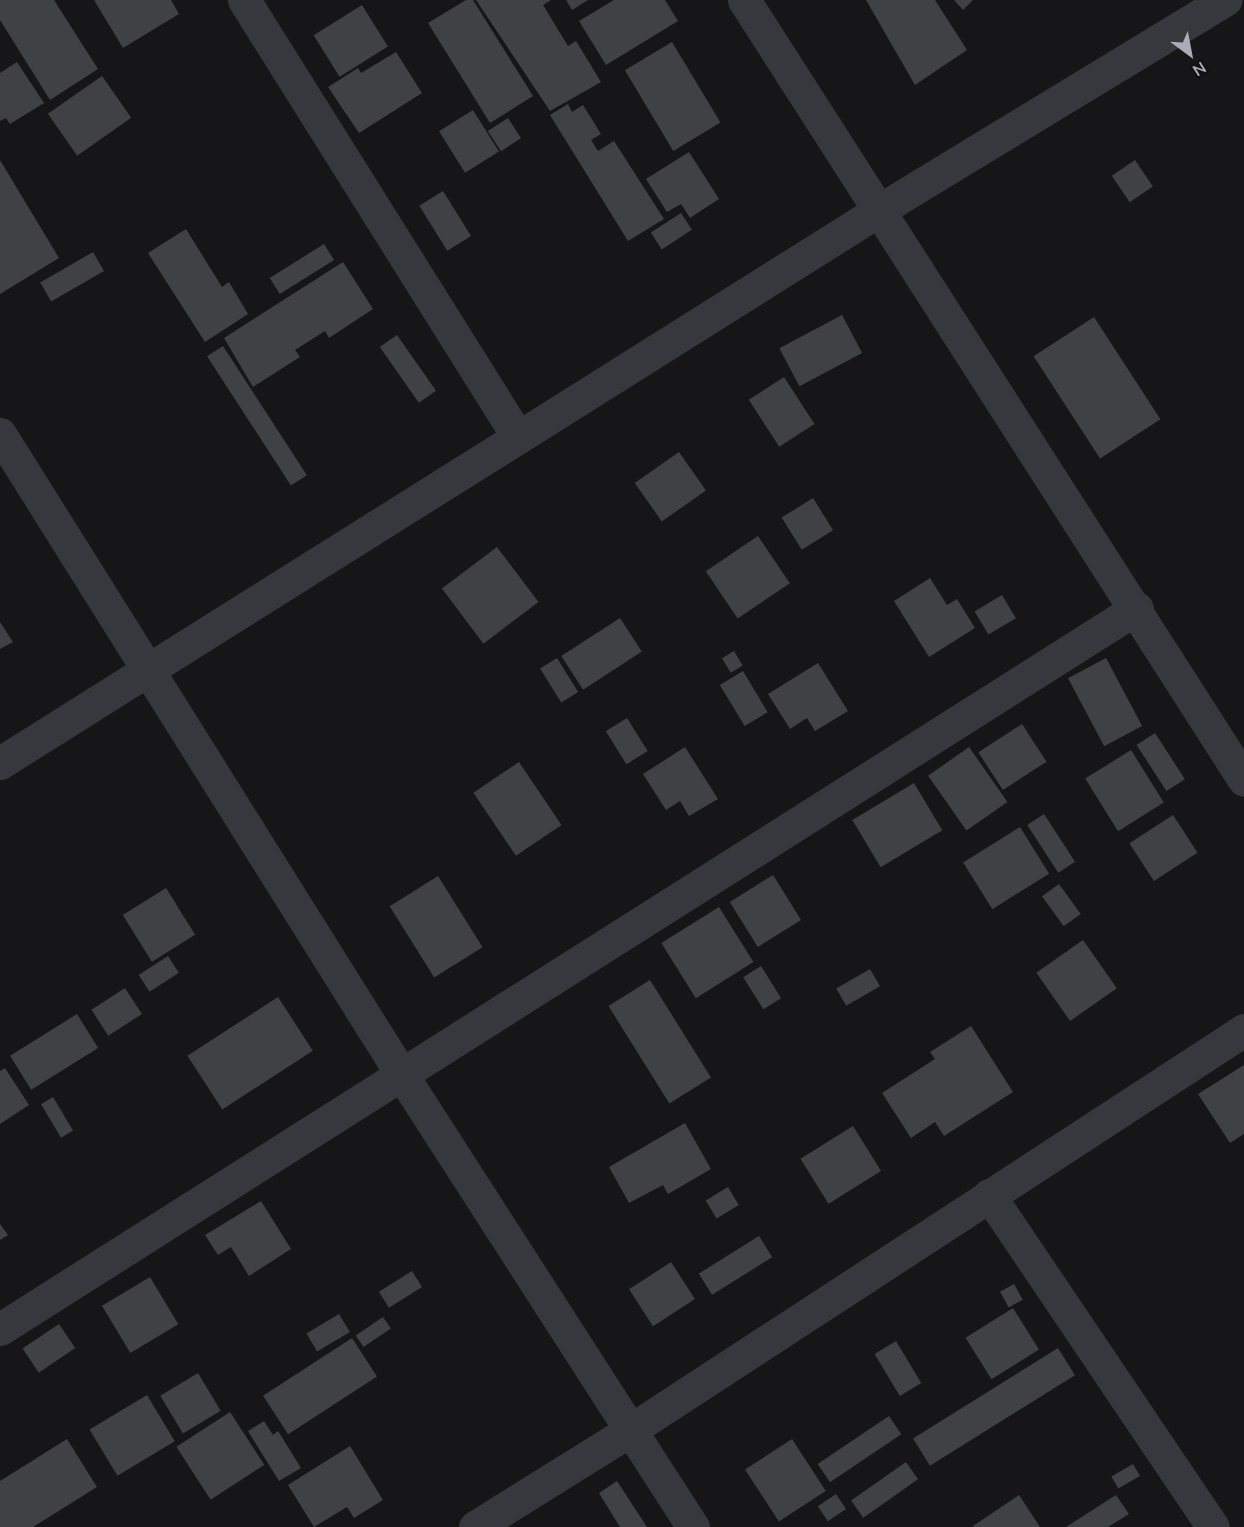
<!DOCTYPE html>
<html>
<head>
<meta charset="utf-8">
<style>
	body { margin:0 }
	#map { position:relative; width:1244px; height:1527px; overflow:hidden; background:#161618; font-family:Mulish,sans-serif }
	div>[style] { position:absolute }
	.building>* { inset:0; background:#404145; transform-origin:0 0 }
	.minor>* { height:33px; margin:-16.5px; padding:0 16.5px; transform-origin:16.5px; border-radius:16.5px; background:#37383d }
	span { translate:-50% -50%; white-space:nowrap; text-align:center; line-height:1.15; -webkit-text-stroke:4.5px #111113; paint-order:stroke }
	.north { position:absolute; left:1160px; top:24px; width:60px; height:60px; -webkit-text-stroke:4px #111113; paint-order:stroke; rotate:148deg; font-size:16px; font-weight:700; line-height:24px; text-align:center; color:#a8adb8 }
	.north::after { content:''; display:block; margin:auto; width:21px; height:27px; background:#a8adb8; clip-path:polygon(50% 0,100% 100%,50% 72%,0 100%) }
</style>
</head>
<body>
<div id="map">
	<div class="building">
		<i style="clip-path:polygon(0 0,54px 0,98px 69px,50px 100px,0 20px)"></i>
		<i style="clip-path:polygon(94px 0,171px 0,179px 14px,123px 48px)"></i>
		<i style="clip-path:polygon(466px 0,473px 0,533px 96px,490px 123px,428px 23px)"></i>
		<i style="clip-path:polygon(476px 0,551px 0,543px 5px,568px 46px,576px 41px,601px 82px,550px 111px)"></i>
		<i style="clip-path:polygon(566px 0,588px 0,572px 10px)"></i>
		<i style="clip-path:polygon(614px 0,665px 0,678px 21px,606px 65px,579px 21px)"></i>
		<i style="clip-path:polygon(866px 0,935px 0,967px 50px,915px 85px)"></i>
		<i style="clip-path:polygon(954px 0,973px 0,963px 10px)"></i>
		<i style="left:362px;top:5px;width:49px;height:57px;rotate:58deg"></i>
		<i style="left:672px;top:42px;width:94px;height:55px;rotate:59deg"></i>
		<i style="clip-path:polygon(396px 52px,422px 93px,359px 133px,328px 87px,358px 68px,361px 73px)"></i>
		<i style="clip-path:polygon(17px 62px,44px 103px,10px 124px,6px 118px,0 121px,0 73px)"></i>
		<i style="left:102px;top:76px;width:51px;height:66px;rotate:55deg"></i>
		<i style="clip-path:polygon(568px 104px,572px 112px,583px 105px,601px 134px,591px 140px,598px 151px,614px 141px,664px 219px,628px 241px,550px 115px)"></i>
		<i style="left:473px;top:110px;width:49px;height:40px;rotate:58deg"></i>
		<i style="left:508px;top:118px;width:24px;height:24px;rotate:57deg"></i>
		<i style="clip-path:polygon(689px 152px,719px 199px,690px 218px,681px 204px,667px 212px,646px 179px)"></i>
		<i style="clip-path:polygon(0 160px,59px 258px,0 294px)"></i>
		<i style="left:1135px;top:160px;width:32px;height:28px;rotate:56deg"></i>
		<i style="left:443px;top:191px;width:53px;height:28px;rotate:58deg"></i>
		<i style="left:681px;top:213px;width:20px;height:36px;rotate:57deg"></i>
		<i style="clip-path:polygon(186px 229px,222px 287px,229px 282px,248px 314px,205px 342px,148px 253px)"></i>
		<i style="left:324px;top:244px;width:19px;height:64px;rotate:58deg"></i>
		<i style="left:93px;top:252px;width:22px;height:61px;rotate:60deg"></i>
		<i style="clip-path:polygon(343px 262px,373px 309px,329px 338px,325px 331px,295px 350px,300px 357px,253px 387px,224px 338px)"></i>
		<i style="left:842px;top:315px;width:43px;height:71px;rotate:62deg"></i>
		<i style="left:1094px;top:317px;width:122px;height:72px;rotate:57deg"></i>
		<i style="left:397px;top:335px;width:68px;height:21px;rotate:55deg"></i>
		<i style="left:223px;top:346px;width:154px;height:19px;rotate:57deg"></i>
		<i style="left:784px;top:377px;width:56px;height:42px;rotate:57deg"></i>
		<i style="left:679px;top:452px;width:47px;height:54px;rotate:55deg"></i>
		<i style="left:813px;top:498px;width:38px;height:37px;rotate:58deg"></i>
		<i style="left:758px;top:536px;width:57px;height:63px;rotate:56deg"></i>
		<i style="left:497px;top:547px;width:69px;height:69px;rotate:53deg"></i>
		<i style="clip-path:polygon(930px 578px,947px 605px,957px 599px,975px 628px,929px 657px,894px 601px)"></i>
		<i style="left:1002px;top:595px;width:27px;height:32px;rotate:59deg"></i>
		<i style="left:620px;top:618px;width:40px;height:70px;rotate:57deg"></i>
		<i style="clip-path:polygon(0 622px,13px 642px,0 649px)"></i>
		<i style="left:734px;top:651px;width:17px;height:14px;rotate:59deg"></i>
		<i style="left:557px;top:658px;width:40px;height:20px;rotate:58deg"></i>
		<i style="left:1106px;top:658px;width:77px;height:43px;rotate:62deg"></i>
		<i style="clip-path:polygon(818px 663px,848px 711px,815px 731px,807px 718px,790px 729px,768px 694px)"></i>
		<i style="left:743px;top:671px;width:48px;height:27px;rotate:59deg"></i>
		<i style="left:627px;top:718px;width:39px;height:25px;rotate:58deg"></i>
		<i style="left:1022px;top:724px;width:45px;height:52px;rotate:57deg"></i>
		<i style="left:1155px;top:733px;width:55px;height:22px;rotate:57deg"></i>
		<i style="clip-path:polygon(685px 747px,718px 799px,689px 816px,680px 801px,666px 810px,643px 774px)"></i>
		<i style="left:969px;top:747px;width:67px;height:50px;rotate:55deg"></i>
		<i style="left:1131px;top:750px;width:62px;height:54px;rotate:58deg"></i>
		<i style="left:519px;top:762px;width:76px;height:55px;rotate:56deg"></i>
		<i style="left:914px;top:783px;width:55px;height:72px;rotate:59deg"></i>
		<i style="left:1044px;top:814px;width:57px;height:20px;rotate:57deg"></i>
		<i style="left:1173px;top:815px;width:45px;height:52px;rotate:57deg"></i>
		<i style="left:1020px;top:827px;width:55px;height:67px;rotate:58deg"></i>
		<i style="left:773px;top:875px;width:53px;height:51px;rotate:58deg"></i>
		<i style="left:438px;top:876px;width:84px;height:57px;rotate:58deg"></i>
		<i style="left:1059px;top:884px;width:37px;height:21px;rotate:54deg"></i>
		<i style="left:166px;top:888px;width:55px;height:51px;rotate:58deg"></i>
		<i style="left:719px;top:907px;width:65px;height:68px;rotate:58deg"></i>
		<i style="left:1083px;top:940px;width:59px;height:57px;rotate:55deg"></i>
		<i style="left:168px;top:956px;width:20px;height:35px;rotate:57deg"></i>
		<i style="left:761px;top:966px;width:38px;height:21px;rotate:58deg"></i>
		<i style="left:870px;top:969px;width:20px;height:39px;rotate:60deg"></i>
		<i style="left:650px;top:980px;width:115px;height:49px;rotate:58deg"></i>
		<i style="left:125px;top:988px;width:31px;height:40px;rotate:57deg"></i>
		<i style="left:278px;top:997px;width:64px;height:108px;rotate:57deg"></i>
		<i style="left:77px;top:1014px;width:40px;height:79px;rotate:58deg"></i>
		<i style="clip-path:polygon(971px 1026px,1013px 1092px,944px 1136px,935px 1122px,911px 1138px,882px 1093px,935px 1059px,930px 1052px)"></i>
		<i style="clip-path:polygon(1244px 1065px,1244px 1134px,1230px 1143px,1198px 1094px)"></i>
		<i style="clip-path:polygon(5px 1068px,29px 1105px,0 1124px,0 1071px)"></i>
		<i style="left:53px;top:1097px;width:39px;height:14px;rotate:59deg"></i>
		<i style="clip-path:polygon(685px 1123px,711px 1169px,668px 1194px,663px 1185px,629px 1203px,609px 1167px)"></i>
		<i style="left:853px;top:1126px;width:53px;height:62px;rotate:58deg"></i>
		<i style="left:728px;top:1187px;width:21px;height:26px;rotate:59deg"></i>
		<i style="clip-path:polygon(261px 1201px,291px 1249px,249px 1276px,231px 1247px,218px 1255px,205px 1235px)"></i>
		<i style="clip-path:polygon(0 1224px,8px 1235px,0 1240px)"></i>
		<i style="left:759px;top:1236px;width:25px;height:71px;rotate:58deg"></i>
		<i style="left:671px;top:1262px;width:44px;height:50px;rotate:57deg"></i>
		<i style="left:412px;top:1271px;width:19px;height:39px;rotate:58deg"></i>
		<i style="left:150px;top:1277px;width:55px;height:56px;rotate:59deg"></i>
		<i style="left:1014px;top:1284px;width:18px;height:16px;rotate:61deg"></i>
		<i style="left:1013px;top:1308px;width:49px;height:56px;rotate:58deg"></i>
		<i style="left:339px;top:1314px;width:21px;height:38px;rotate:59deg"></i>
		<i style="left:383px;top:1317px;width:14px;height:33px;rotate:56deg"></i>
		<i style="left:59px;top:1324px;width:29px;height:44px;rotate:56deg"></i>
		<i style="left:352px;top:1338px;width:46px;height:106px;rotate:57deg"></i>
		<i style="left:896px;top:1341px;width:49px;height:25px;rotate:59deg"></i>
		<i style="left:1058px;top:1348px;width:32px;height:171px;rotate:58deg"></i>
		<i style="left:198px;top:1373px;width:44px;height:44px;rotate:59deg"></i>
		<i style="left:147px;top:1395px;width:54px;height:67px;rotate:59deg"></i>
		<i style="left:230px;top:1412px;width:63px;height:64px;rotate:57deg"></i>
		<i style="left:889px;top:1416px;width:22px;height:86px;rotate:56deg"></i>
		<i style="clip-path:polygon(264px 1421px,273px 1435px,278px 1431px,301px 1468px,279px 1481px,248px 1431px)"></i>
		<i style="clip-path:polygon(67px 1439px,97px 1487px,33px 1527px,0 1527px,0 1481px)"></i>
		<i style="left:792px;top:1439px;width:62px;height:56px;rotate:57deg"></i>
		<i style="clip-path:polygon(350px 1446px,383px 1500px,354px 1518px,347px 1507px,314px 1527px,288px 1485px)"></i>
		<i style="left:906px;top:1462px;width:21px;height:67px;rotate:55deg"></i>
		<i style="left:1133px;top:1464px;width:14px;height:25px;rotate:60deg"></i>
		<i style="clip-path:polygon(617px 1481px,647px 1527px,620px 1527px,599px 1493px)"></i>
		<i style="left:836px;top:1494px;width:18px;height:22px;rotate:56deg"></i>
		<i style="clip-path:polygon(1019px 1495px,1040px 1527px,974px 1527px,973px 1526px)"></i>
		<i style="clip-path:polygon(1116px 1495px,1129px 1514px,1108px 1527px,1066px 1527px)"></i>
	</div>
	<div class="minor">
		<i style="left:244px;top:0;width:516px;rotate:57.91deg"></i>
		<i style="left:744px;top:0;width:926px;rotate:57.34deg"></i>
		<i style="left:0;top:434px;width:757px;rotate:57.91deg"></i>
		<i style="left:402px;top:1075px;width:538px;rotate:57.23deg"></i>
		<i style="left:0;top:763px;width:1041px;rotate:-32.16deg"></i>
		<i style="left:881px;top:209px;width:403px;rotate:-31.3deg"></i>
		<i style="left:989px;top:1195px;width:400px;rotate:56deg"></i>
		<i style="left:0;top:1329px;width:1346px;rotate:-32.38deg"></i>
		<i style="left:475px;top:1527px;width:181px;rotate:-31.9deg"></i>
		<i style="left:629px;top:1431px;width:734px;rotate:-33.11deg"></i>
	</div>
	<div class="north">N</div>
</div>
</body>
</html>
